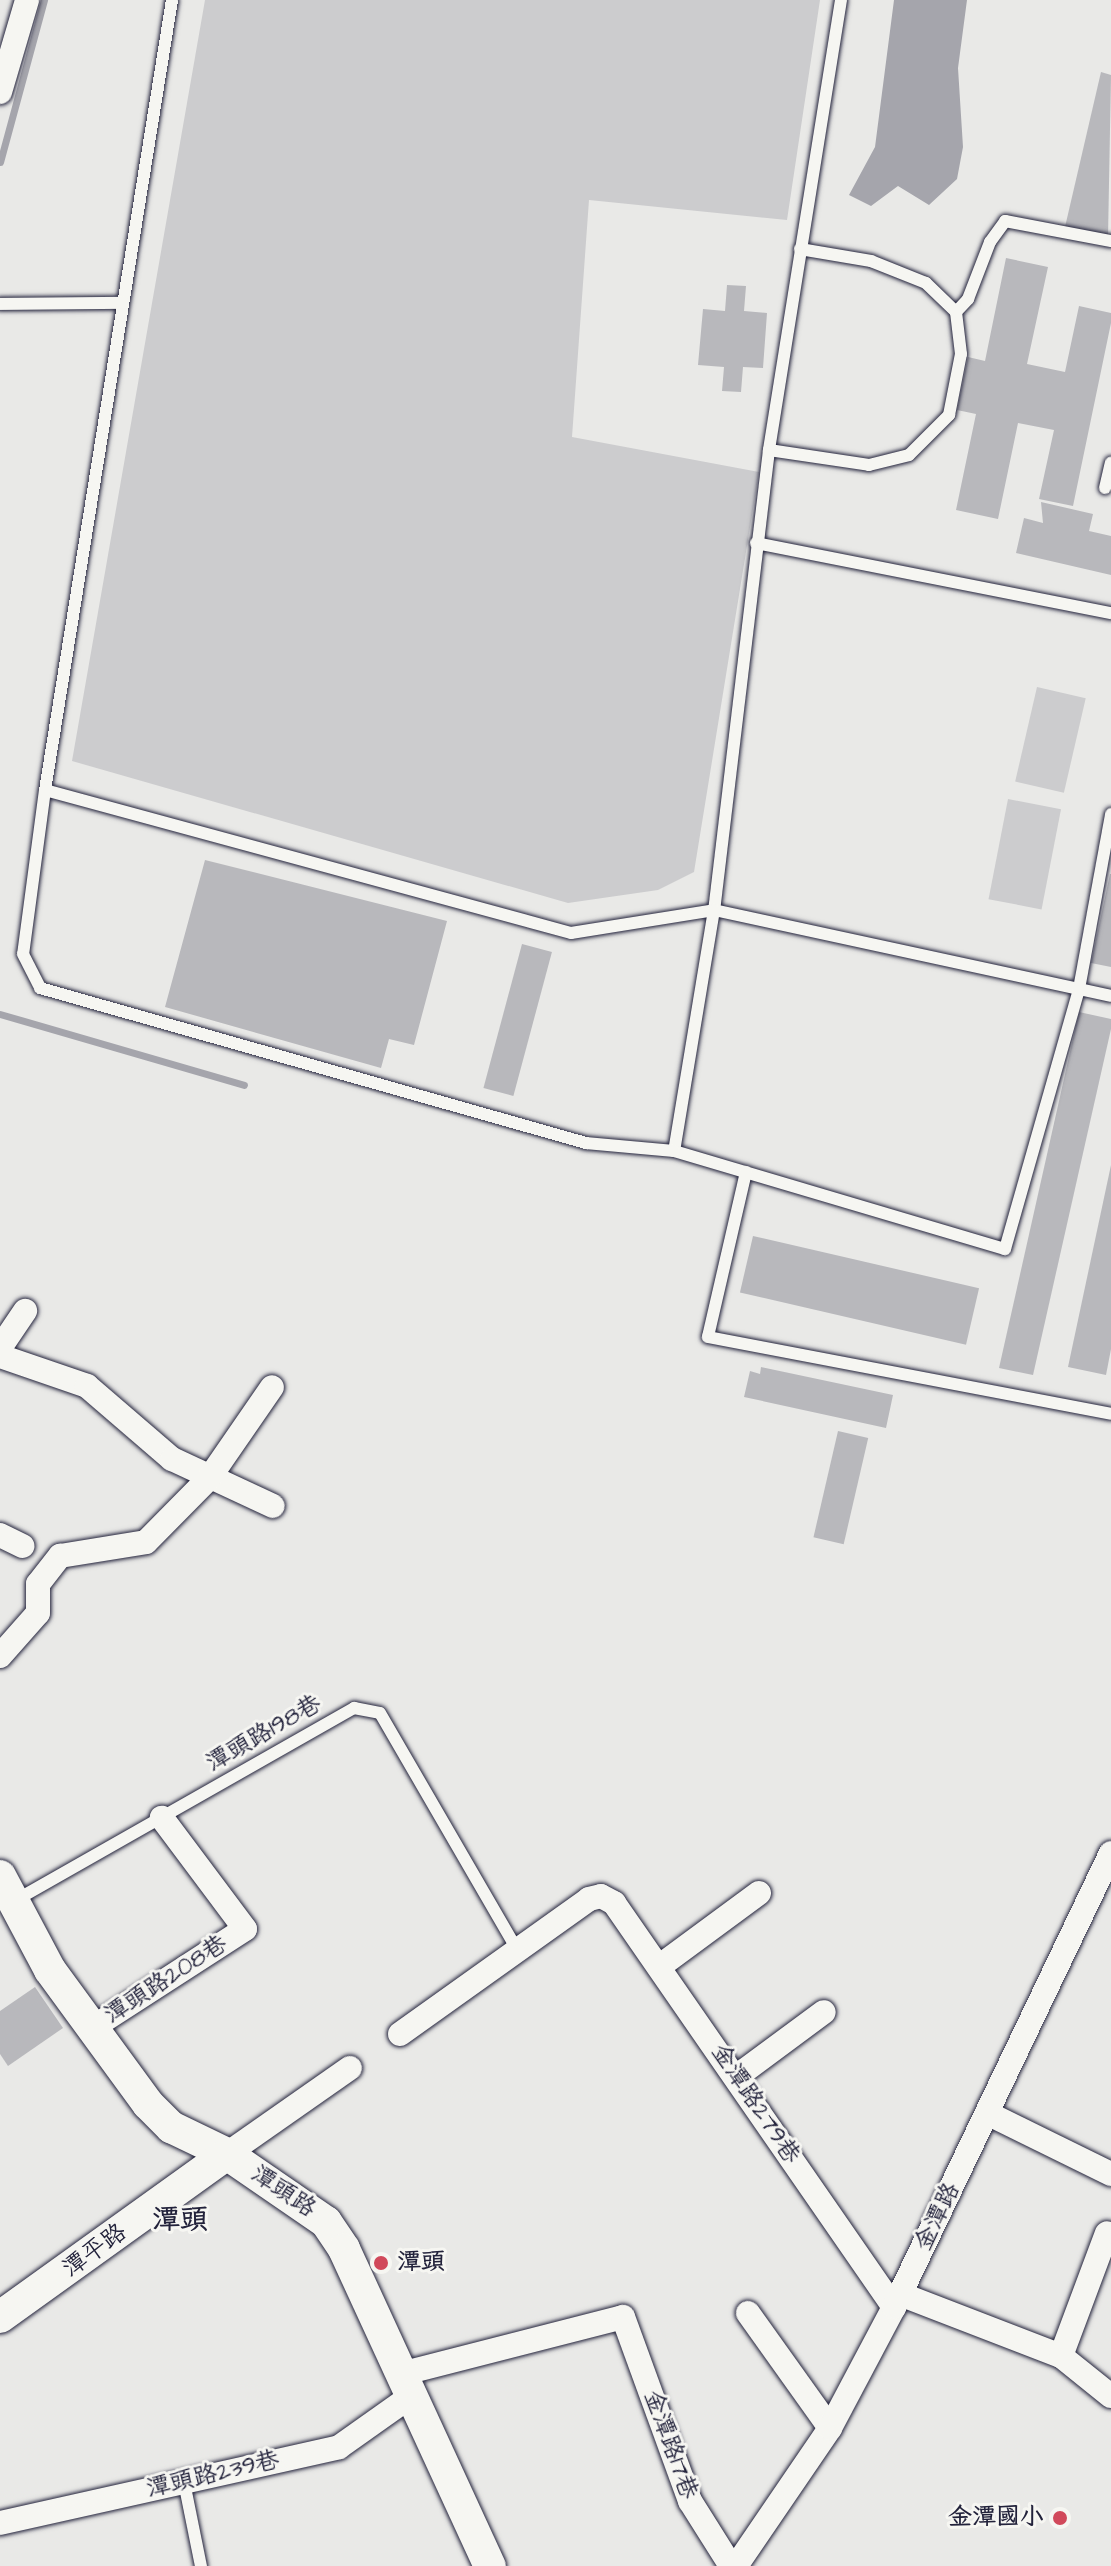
<!DOCTYPE html>
<html>
<head>
<meta charset="utf-8">
<style>
	body { margin:0 }
	#map { position:relative; width:1111px; height:2566px; overflow:hidden; background:#e9e9e7; font-family:"Architects Daughter","LXGW WenKai TC",sans-serif }
	div>[style] { position:absolute }
	.green>* { inset:0; background:#ccccce; transform-origin:0 0 }
	.water>* { inset:0; background:#a5a5ac }
	.stream>* { height:7px; margin:-3.5px; padding:0 3.5px; transform-origin:3.5px; border-radius:3.5px; background:#a5a5ac }
	.building>* { inset:0; background:#b8b8bc; transform-origin:0 0 }
	.roads { filter:drop-shadow(0 0 2px #22223b) drop-shadow(0 0 2px #22223b) }
	.service>* { height:12px; margin:-6px; padding:0 6px; transform-origin:6px; border-radius:6px; background:#f6f6f2 }
	.minor>* { height:24px; margin:-12px; padding:0 12px; transform-origin:12px; border-radius:12px; background:#f6f6f2 }
	.tertiary>* { height:32px; margin:-16px; padding:0 16px; transform-origin:16px; border-radius:16px; background:#f6f6f2 }
	.dots>* { width:22px; height:22px; translate:-50% -50%; box-sizing:border-box; border:4px solid #f6f6f2; border-radius:50% }
	span { translate:-50% -50%; white-space:nowrap; text-align:center; line-height:1.15; -webkit-text-stroke:6px #f6f6f2; paint-order:stroke }
	.street-label { font-size:24px; color:#22223b }
	.poi-label { font-size:24px; color:#22223b; font-weight:700 }
	.left { translate:0 -50%; text-align:left }
	.right { translate:-100% -50%; text-align:right }
	.quarter-label { font-size:28px; color:#22223b; font-weight:700 }
</style>
</head>
<body>
<div id="map">
	<div class="green">
		<i style="clip-path:polygon(205px 0,820px 0,787px 220px,589px 200px,572px 437px,759px 472px,694px 872px,658px 890px,568px 903px,72px 761px)"></i>
		<i style="left:1037px;top:687px;width:50px;height:97px;rotate:13deg"></i>
		<i style="left:1008px;top:799px;width:54px;height:102px;rotate:11deg"></i>
	</div>
	<div class="water">
		<i style="clip-path:polygon(894px 0,967px 0,958px 68px,963px 147px,957px 179px,929px 205px,898px 186px,871px 206px,849px 195px,875px 147px)"></i>
	</div>
	<div class="stream">
		<i style="left:0;top:162px;width:168px;rotate:-74.8deg"></i>
		<i style="left:0;top:1014px;width:254px;rotate:16.2deg"></i>
	</div>
	<div class="building">
		<i style="clip-path:polygon(1101px 72px,1111px 75px,1108px 237px,1065px 227px)"></i>
		<i style="clip-path:polygon(1006px 258px,1048px 267px,1027px 364px,1065px 372px,1079px 306px,1111px 313px,1111px 323px,1073px 506px,1039px 499px,1054px 430px,1018px 423px,998px 519px,956px 510px,976px 414px,957px 410px,968px 357px,985px 361px)"></i>
		<i style="clip-path:polygon(727px 285px,746px 286px,744px 311px,767px 313px,763px 368px,743px 367px,741px 392px,722px 391px,724px 367px,698px 365px,703px 309px,725px 311px)"></i>
		<i style="clip-path:polygon(1041px 502px,1093px 514px,1089px 531px,1111px 536px,1111px 575px,1016px 553px,1024px 518px,1043px 523px)"></i>
		<i style="clip-path:polygon(205px 860px,447px 921px,414px 1045px,389px 1039px,381px 1068px,165px 1007px)"></i>
		<i style="clip-path:polygon(1110px 874px,1111px 874px,1111px 967px,1091px 963px)"></i>
		<i style="left:522px;top:944px;width:31px;height:149px;rotate:15deg"></i>
		<i style="clip-path:polygon(1079px 1012px,1111px 1019px,1111px 1029px,1033px 1375px,999px 1368px)"></i>
		<i style="clip-path:polygon(1111px 1165px,1111px 1349px,1106px 1375px,1068px 1367px)"></i>
		<i style="left:753px;top:1236px;width:232px;height:58px;rotate:13deg"></i>
		<i style="clip-path:polygon(761px 1367px,893px 1395px,886px 1428px,744px 1397px,750px 1371px,760px 1374px)"></i>
		<i style="left:838px;top:1431px;width:31px;height:109px;rotate:13deg"></i>
		<i style="clip-path:polygon(35px 1987px,63px 2028px,8px 2066px,0 2054px,0 2011px)"></i>
	</div>
	<div class="roads">
		<div class="service">
			<i style="left:172px;top:0;width:800px;rotate:99.13deg"></i>
			<i style="left:45px;top:790px;width:545px;rotate:15.21deg"></i>
			<i style="left:571px;top:933px;width:145px;rotate:-9.1deg"></i>
			<i style="left:714px;top:910px;width:406px;rotate:12.2deg"></i>
			<i style="left:841px;top:0;width:456px;rotate:99.1deg"></i>
			<i style="left:769px;top:450px;width:463px;rotate:96.8deg"></i>
			<i style="left:714px;top:910px;width:244px;rotate:99.4deg"></i>
			<i style="left:674px;top:1151px;width:345px;rotate:16.5deg"></i>
			<i style="left:1005px;top:1249px;width:270px;rotate:-74.1deg"></i>
			<i style="left:1079px;top:989px;width:178px;rotate:-79.6deg"></i>
			<i style="left:0;top:304px;width:123px;rotate:-0.5deg"></i>
			<i style="left:956px;top:312px;width:18px;rotate:-47deg"></i>
			<i style="left:968px;top:299px;width:61px;rotate:-68.9deg"></i>
			<i style="left:990px;top:242px;width:26px;rotate:-54deg"></i>
			<i style="left:1005px;top:221px;width:108px;rotate:10.7deg"></i>
			<i style="left:769px;top:450px;width:101px;rotate:8.5deg"></i>
			<i style="left:869px;top:465px;width:41px;rotate:-14deg"></i>
			<i style="left:909px;top:455px;width:57px;rotate:-45deg"></i>
			<i style="left:949px;top:415px;width:62px;rotate:-78.9deg"></i>
			<i style="left:961px;top:354px;width:42px;rotate:-96.8deg"></i>
			<i style="left:956px;top:312px;width:42px;rotate:-136deg"></i>
			<i style="left:926px;top:283px;width:59px;rotate:-158.2deg"></i>
			<i style="left:871px;top:261px;width:72px;rotate:-170.4deg"></i>
			<i style="left:1105px;top:488px;width:26px;rotate:-77deg"></i>
			<i style="left:756px;top:543px;width:362px;rotate:11.2deg"></i>
			<i style="left:45px;top:790px;width:165px;rotate:97.6deg"></i>
			<i style="left:23px;top:954px;width:38px;rotate:63deg"></i>
			<i style="left:40px;top:988px;width:568px;rotate:15.85deg"></i>
			<i style="left:586px;top:1143px;width:88px;rotate:5.2deg"></i>
			<i style="left:746px;top:1172px;width:169px;rotate:103deg"></i>
			<i style="left:708px;top:1337px;width:410px;rotate:10.8deg"></i>
			<i style="left:16px;top:1900px;width:389px;rotate:-29.6deg"></i>
			<i style="left:354px;top:1708px;width:26px;rotate:11deg"></i>
			<i style="left:380px;top:1713px;width:275px;rotate:59.9deg"></i>
			<i style="left:184px;top:2482px;width:86px;rotate:78.6deg"></i>
		</div>
		<div class="minor">
			<i style="left:0;top:92px;width:96px;rotate:-73.6deg"></i>
			<i style="left:0;top:1348px;width:45px;rotate:-56deg"></i>
			<i style="left:0;top:1356px;width:92px;rotate:19deg"></i>
			<i style="left:87px;top:1386px;width:112px;rotate:40.7deg"></i>
			<i style="left:172px;top:1459px;width:111px;rotate:25deg"></i>
			<i style="left:0;top:1535px;width:25px;rotate:26deg"></i>
			<i style="left:0;top:1656px;width:57px;rotate:-48.5deg"></i>
			<i style="left:38px;top:1613px;width:29px;rotate:-90deg"></i>
			<i style="left:38px;top:1584px;width:36px;rotate:-52deg"></i>
			<i style="left:60px;top:1556px;width:87px;rotate:-9.2deg"></i>
			<i style="left:146px;top:1542px;width:91px;rotate:-45.4deg"></i>
			<i style="left:210px;top:1477px;width:109px;rotate:-55.4deg"></i>
			<i style="left:660px;top:1966px;width:123px;rotate:-36.4deg"></i>
			<i style="left:92px;top:2028px;width:182px;rotate:-32.9deg"></i>
			<i style="left:245px;top:1929px;width:139px;rotate:-126.8deg"></i>
			<i style="left:400px;top:2034px;width:232px;rotate:-35.5deg"></i>
			<i style="left:589px;top:1899px;width:12px;rotate:-14deg"></i>
			<i style="left:601px;top:1896px;width:15px;rotate:28deg"></i>
			<i style="left:614px;top:1903px;width:492px;rotate:55.3deg"></i>
			<i style="left:736px;top:2077px;width:109px;rotate:-36.5deg"></i>
			<i style="left:987px;top:2113px;width:138px;rotate:26.2deg"></i>
			<i style="left:227px;top:2154px;width:150px;rotate:-35deg"></i>
			<i style="left:900px;top:2294px;width:173px;rotate:21.1deg"></i>
			<i style="left:1061px;top:2356px;width:64px;rotate:38.7deg"></i>
			<i style="left:748px;top:2313px;width:141px;rotate:54.5deg"></i>
			<i style="left:1061px;top:2356px;width:131px;rotate:-69.5deg"></i>
			<i style="left:401px;top:2374px;width:229px;rotate:-14.4deg"></i>
			<i style="left:623px;top:2317px;width:196px;rotate:70deg"></i>
			<i style="left:690px;top:2501px;width:77px;rotate:57.8deg"></i>
			<i style="left:0;top:2523px;width:347px;rotate:-12.6deg"></i>
			<i style="left:339px;top:2447px;width:88px;rotate:-35.3deg"></i>
			<i style="left:736px;top:2566px;width:167px;rotate:-55.7deg"></i>
			<i style="left:830px;top:2428px;width:137px;rotate:-62.1deg"></i>
			<i style="left:894px;top:2307px;width:503px;rotate:-64.45deg"></i>
		</div>
		<div class="tertiary">
			<i style="left:0;top:1876px;width:106px;rotate:62deg"></i>
			<i style="left:50px;top:1970px;width:166px;rotate:53.8deg"></i>
			<i style="left:148px;top:2104px;width:33px;rotate:45deg"></i>
			<i style="left:171px;top:2127px;width:62px;rotate:25.7deg"></i>
			<i style="left:227px;top:2154px;width:120px;rotate:34.5deg"></i>
			<i style="left:326px;top:2222px;width:32px;rotate:56deg"></i>
			<i style="left:344px;top:2249px;width:349px;rotate:65.3deg"></i>
			<i style="left:0;top:2317px;width:279px;rotate:-35.7deg"></i>
		</div>
	</div>
	<div class="dots">
		<i style="left:381px;top:2263px;background:#d1495b"></i>
		<i style="left:1060px;top:2518px;background:#d1495b"></i>
	</div>
	<div class="street-label">
		<span style="left:264px;top:1734px;rotate:-30deg">潭頭路198巷</span>
		<span style="left:166px;top:1980px;rotate:-33deg">潭頭路208巷</span>
		<span style="left:755px;top:2104px;rotate:56deg">金潭路279巷</span>
		<span style="left:283px;top:2192px;rotate:34deg">潭頭路</span>
		<span style="left:938px;top:2217px;rotate:-64deg">金潭路</span>
		<span style="left:95px;top:2251px;rotate:-36deg">潭平路</span>
		<span style="left:670px;top:2445px;rotate:70deg">金潭路17巷</span>
		<span style="left:213px;top:2475px;rotate:-13deg">潭頭路239巷</span>
	</div>
	<div class="poi-label">
		<span class="left" style="left:397px;top:2263px">潭頭</span>
		<span class="right" style="left:1044px;top:2518px">金潭國小</span>
	</div>
	<div class="quarter-label">
		<span style="left:180px;top:2220px">潭頭</span>
	</div>
</div>
</body>
</html>
